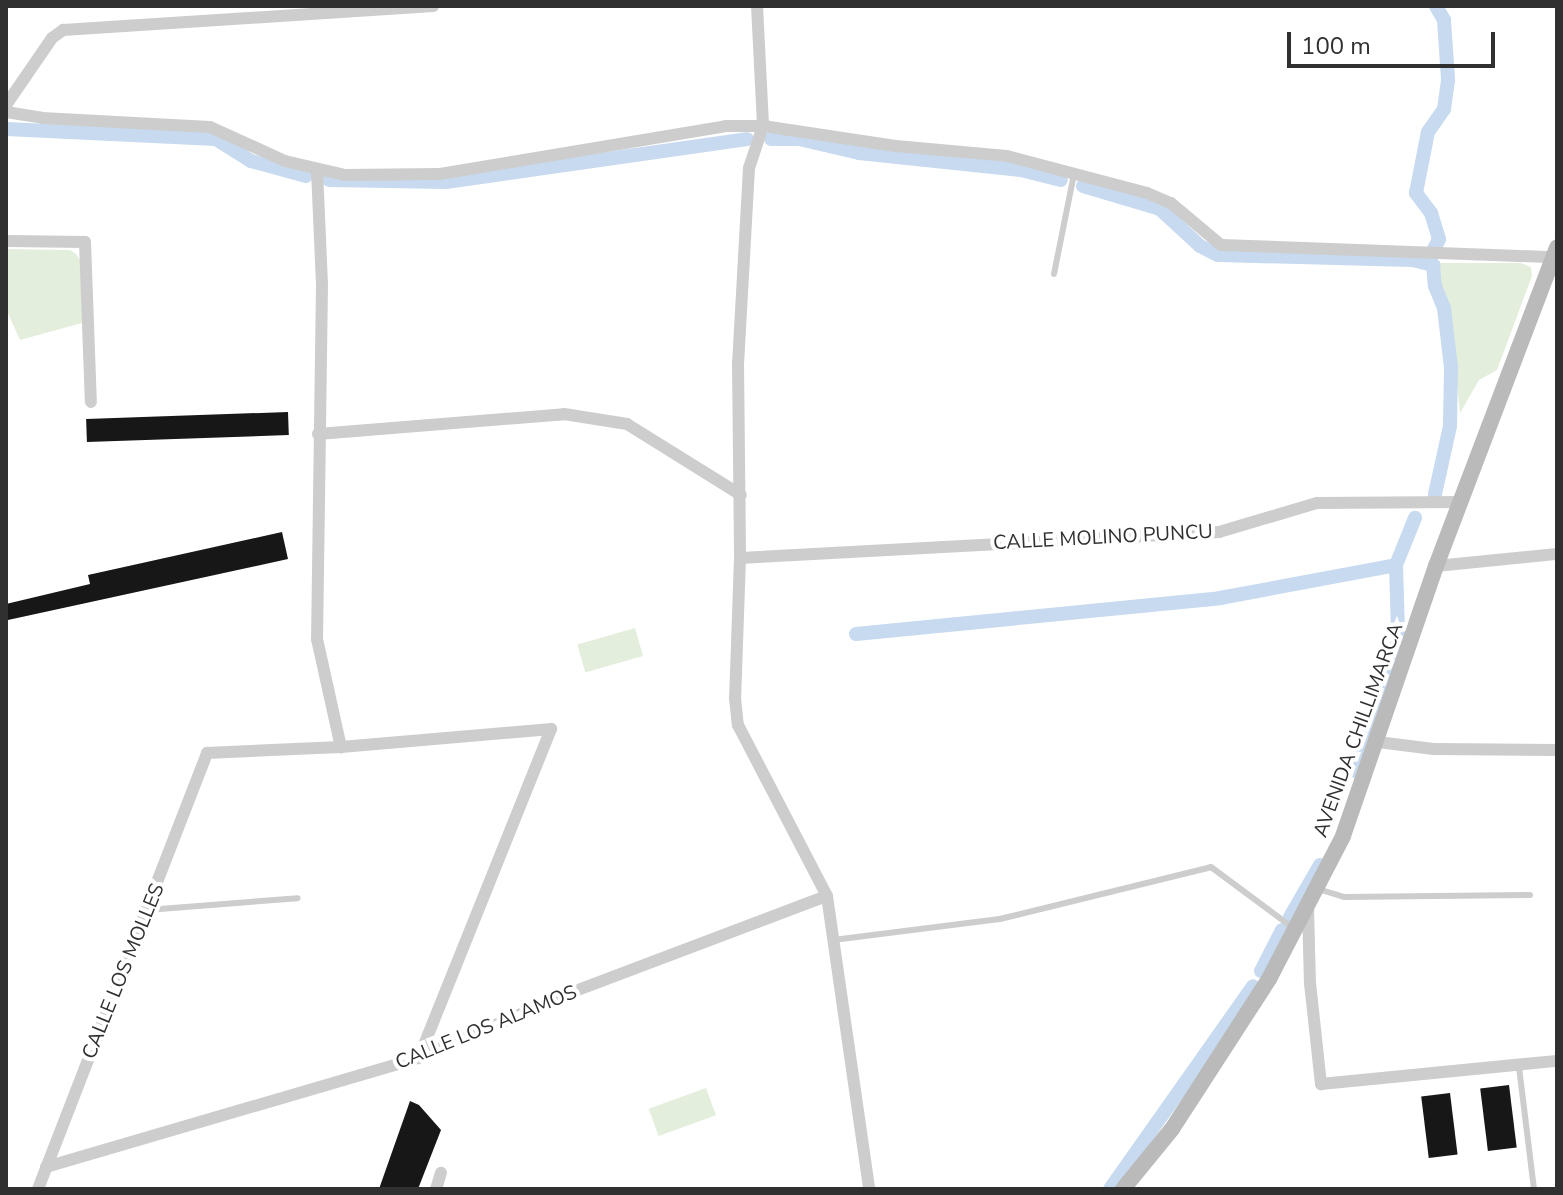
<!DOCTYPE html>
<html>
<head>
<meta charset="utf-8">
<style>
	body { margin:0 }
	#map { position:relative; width:1563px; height:1195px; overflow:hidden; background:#fff; font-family:"Nunito Sans",sans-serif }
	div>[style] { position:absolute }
	.green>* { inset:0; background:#e4eedc; transform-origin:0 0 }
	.canal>* { height:14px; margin:-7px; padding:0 7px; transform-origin:7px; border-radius:7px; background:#c7daef }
	.building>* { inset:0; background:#171717; transform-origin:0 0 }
	.lane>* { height:6px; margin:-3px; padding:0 3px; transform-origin:3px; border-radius:3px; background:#cdcdcd }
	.street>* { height:12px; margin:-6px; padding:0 6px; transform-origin:6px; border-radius:6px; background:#cdcdcd }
	.secondary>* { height:16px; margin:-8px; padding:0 8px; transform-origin:8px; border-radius:8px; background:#bababa }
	span { translate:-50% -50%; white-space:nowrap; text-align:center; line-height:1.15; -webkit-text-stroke:8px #fff; paint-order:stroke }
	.street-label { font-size:20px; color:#303030 }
	.frame { position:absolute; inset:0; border:8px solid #303030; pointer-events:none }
	.scale { position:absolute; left:1287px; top:32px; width:208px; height:36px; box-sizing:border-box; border:4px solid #303030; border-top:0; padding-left:10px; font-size:24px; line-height:28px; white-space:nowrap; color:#303030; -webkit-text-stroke:6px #fff; paint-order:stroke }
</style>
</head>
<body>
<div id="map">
	<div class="green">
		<i style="clip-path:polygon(6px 249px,70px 250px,76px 254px,81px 262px,82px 323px,20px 340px,6px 309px)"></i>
		<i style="clip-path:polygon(1440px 263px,1521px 263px,1531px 267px,1532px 276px,1497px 370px,1479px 380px,1460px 413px,1450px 308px,1440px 282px)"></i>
		<i style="left:635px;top:628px;width:29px;height:60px;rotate:74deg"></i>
		<i style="left:706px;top:1088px;width:29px;height:61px;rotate:70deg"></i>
	</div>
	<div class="canal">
		<i style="left:6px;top:129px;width:210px;rotate:2.7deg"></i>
		<i style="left:216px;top:139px;width:41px;rotate:32.2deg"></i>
		<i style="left:251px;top:161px;width:57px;rotate:15.3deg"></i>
		<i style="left:771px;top:139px;width:28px"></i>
		<i style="left:799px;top:139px;width:62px;rotate:13.1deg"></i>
		<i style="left:859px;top:153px;width:163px;rotate:6deg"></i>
		<i style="left:1021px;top:170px;width:41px;rotate:14deg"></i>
		<i style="left:329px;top:180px;width:117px;rotate:1deg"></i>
		<i style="left:446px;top:182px;width:304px;rotate:-8.1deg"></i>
		<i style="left:1083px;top:186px;width:80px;rotate:16.6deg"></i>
		<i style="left:1160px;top:209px;width:54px;rotate:42.8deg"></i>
		<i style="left:1200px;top:246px;width:20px;rotate:27deg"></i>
		<i style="left:1218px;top:255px;width:194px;rotate:1.5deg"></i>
		<i style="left:1412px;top:260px;width:22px;rotate:13deg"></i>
		<i style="left:1433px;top:265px;width:21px;rotate:85deg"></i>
		<i style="left:1435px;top:286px;width:24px;rotate:68deg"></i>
		<i style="left:1444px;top:308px;width:60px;rotate:83.3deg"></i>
		<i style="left:1451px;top:368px;width:58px;rotate:91deg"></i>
		<i style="left:1450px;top:426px;width:70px;rotate:102.4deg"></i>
		<i style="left:1434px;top:249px;width:11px;rotate:-63deg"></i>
		<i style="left:1439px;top:239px;width:27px;rotate:-107deg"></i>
		<i style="left:1431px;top:213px;width:25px;rotate:-127deg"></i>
		<i style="left:1416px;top:193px;width:62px;rotate:-78.9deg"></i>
		<i style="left:1428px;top:132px;width:28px;rotate:-55deg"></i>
		<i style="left:1444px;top:109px;width:30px;rotate:-82deg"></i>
		<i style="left:1448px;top:79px;width:59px;rotate:-93.9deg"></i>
		<i style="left:1444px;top:20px;width:16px;rotate:-120deg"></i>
		<i style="left:856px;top:634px;width:366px;rotate:-5.6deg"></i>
		<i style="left:1220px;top:598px;width:179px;rotate:-10.6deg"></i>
		<i style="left:1357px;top:772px;width:146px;rotate:-73.7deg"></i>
		<i style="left:1398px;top:632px;width:67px;rotate:-91.7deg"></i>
		<i style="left:1396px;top:565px;width:51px;rotate:-68deg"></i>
		<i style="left:1290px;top:917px;width:60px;rotate:-60deg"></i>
		<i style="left:1261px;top:971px;width:46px;rotate:-62.9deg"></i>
		<i style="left:1110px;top:1189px;width:248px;rotate:-54.8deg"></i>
	</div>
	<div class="building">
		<i style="left:288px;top:412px;width:23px;height:202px;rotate:88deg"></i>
		<i style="clip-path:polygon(282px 532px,288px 559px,8px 620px,6px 604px,90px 584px,88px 575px)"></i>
		<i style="left:1509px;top:1085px;width:63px;height:29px;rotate:83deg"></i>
		<i style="left:1450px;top:1093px;width:62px;height:29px;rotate:83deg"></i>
		<i style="clip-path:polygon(410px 1101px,419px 1105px,441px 1130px,418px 1189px,379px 1189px)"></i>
	</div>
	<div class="lane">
		<i style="left:1054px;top:274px;width:102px;rotate:-78.7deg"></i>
		<i style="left:1318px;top:889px;width:27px;rotate:17deg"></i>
		<i style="left:1344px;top:897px;width:186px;rotate:-0.6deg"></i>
		<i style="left:147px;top:910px;width:151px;rotate:-4.5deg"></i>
		<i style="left:833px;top:940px;width:168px;rotate:-7.2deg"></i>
		<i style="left:1000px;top:919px;width:217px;rotate:-13.8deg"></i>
		<i style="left:1211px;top:867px;width:102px;rotate:36.6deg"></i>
		<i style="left:1519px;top:1067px;width:123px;rotate:83deg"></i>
	</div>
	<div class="street">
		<i style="left:757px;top:6px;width:120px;rotate:87.1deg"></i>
		<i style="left:763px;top:126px;width:44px;rotate:108.4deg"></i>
		<i style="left:749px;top:168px;width:194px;rotate:93.2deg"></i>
		<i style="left:738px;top:362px;width:196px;rotate:89.4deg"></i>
		<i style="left:740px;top:558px;width:140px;rotate:92deg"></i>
		<i style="left:735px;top:698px;width:27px;rotate:84deg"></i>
		<i style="left:738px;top:725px;width:193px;rotate:62.5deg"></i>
		<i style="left:827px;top:896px;width:296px;rotate:81.8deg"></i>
		<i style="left:6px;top:105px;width:81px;rotate:-55.5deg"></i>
		<i style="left:52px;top:38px;width:14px;rotate:-36deg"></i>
		<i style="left:63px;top:30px;width:371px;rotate:-3.7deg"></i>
		<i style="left:6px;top:112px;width:36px;rotate:9deg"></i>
		<i style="left:42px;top:118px;width:168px;rotate:3.1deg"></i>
		<i style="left:210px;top:127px;width:82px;rotate:24.4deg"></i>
		<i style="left:285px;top:161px;width:62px;rotate:13.1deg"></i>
		<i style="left:345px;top:175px;width:95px;rotate:-0.6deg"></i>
		<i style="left:440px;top:174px;width:290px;rotate:-9.5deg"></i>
		<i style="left:726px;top:126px;width:37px"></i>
		<i style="left:763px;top:126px;width:134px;rotate:8.6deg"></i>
		<i style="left:896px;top:146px;width:111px;rotate:5.1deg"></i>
		<i style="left:1007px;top:156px;width:145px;rotate:14.8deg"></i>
		<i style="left:1147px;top:193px;width:26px;rotate:23deg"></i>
		<i style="left:1171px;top:203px;width:65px;rotate:40deg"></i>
		<i style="left:1221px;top:245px;width:331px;rotate:2.1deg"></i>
		<i style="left:317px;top:170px;width:114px;rotate:87.5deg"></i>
		<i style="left:322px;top:284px;width:355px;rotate:90.8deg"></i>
		<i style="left:317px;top:639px;width:111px;rotate:77.5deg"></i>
		<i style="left:6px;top:241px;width:79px;rotate:0.7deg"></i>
		<i style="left:85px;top:242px;width:160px;rotate:87.9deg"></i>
		<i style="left:318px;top:434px;width:247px;rotate:-4.6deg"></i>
		<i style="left:564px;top:414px;width:64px;rotate:9deg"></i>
		<i style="left:627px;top:424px;width:134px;rotate:31.9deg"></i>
		<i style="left:740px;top:558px;width:480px;rotate:-3.1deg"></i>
		<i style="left:1219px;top:532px;width:102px;rotate:-16.5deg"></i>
		<i style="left:1317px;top:503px;width:145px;rotate:-0.4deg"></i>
		<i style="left:1436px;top:566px;width:122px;rotate:-5.7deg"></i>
		<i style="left:1378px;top:742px;width:56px;rotate:7.1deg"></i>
		<i style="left:1434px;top:749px;width:123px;rotate:0.5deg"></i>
		<i style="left:1308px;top:908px;width:75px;rotate:88.5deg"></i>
		<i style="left:1310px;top:983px;width:102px;rotate:83.8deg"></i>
		<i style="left:1321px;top:1084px;width:237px;rotate:-5.6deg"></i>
		<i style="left:46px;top:1167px;width:389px;rotate:-16.3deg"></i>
		<i style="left:419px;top:1058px;width:156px;rotate:-23.4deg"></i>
		<i style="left:562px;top:996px;width:283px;rotate:-20.7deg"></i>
		<i style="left:38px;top:1189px;width:468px;rotate:-68.8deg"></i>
		<i style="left:207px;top:753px;width:134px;rotate:-2.6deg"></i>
		<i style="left:341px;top:747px;width:211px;rotate:-4.9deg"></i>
		<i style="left:551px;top:729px;width:354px;rotate:111.9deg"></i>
		<i style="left:436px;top:1189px;width:17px;rotate:-73deg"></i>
	</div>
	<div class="secondary">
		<i style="left:1123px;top:1189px;width:77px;rotate:-50.8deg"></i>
		<i style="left:1172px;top:1129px;width:179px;rotate:-57.1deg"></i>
		<i style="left:1269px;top:979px;width:161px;rotate:-62.6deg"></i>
		<i style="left:1343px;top:836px;width:286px;rotate:-71deg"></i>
		<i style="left:1436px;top:566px;width:341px;rotate:-69.2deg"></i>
	</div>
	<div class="street-label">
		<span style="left:1103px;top:537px;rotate:-3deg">CALLE MOLINO PUNCU</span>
		<span style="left:1358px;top:730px;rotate:-70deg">AVENIDA CHILLIMARCA</span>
		<span style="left:123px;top:971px;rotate:-68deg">CALLE LOS MOLLES</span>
		<span style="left:486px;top:1027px;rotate:-22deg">CALLE LOS ALAMOS</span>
	</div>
	<div class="frame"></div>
	<div class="scale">100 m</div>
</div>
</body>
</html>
